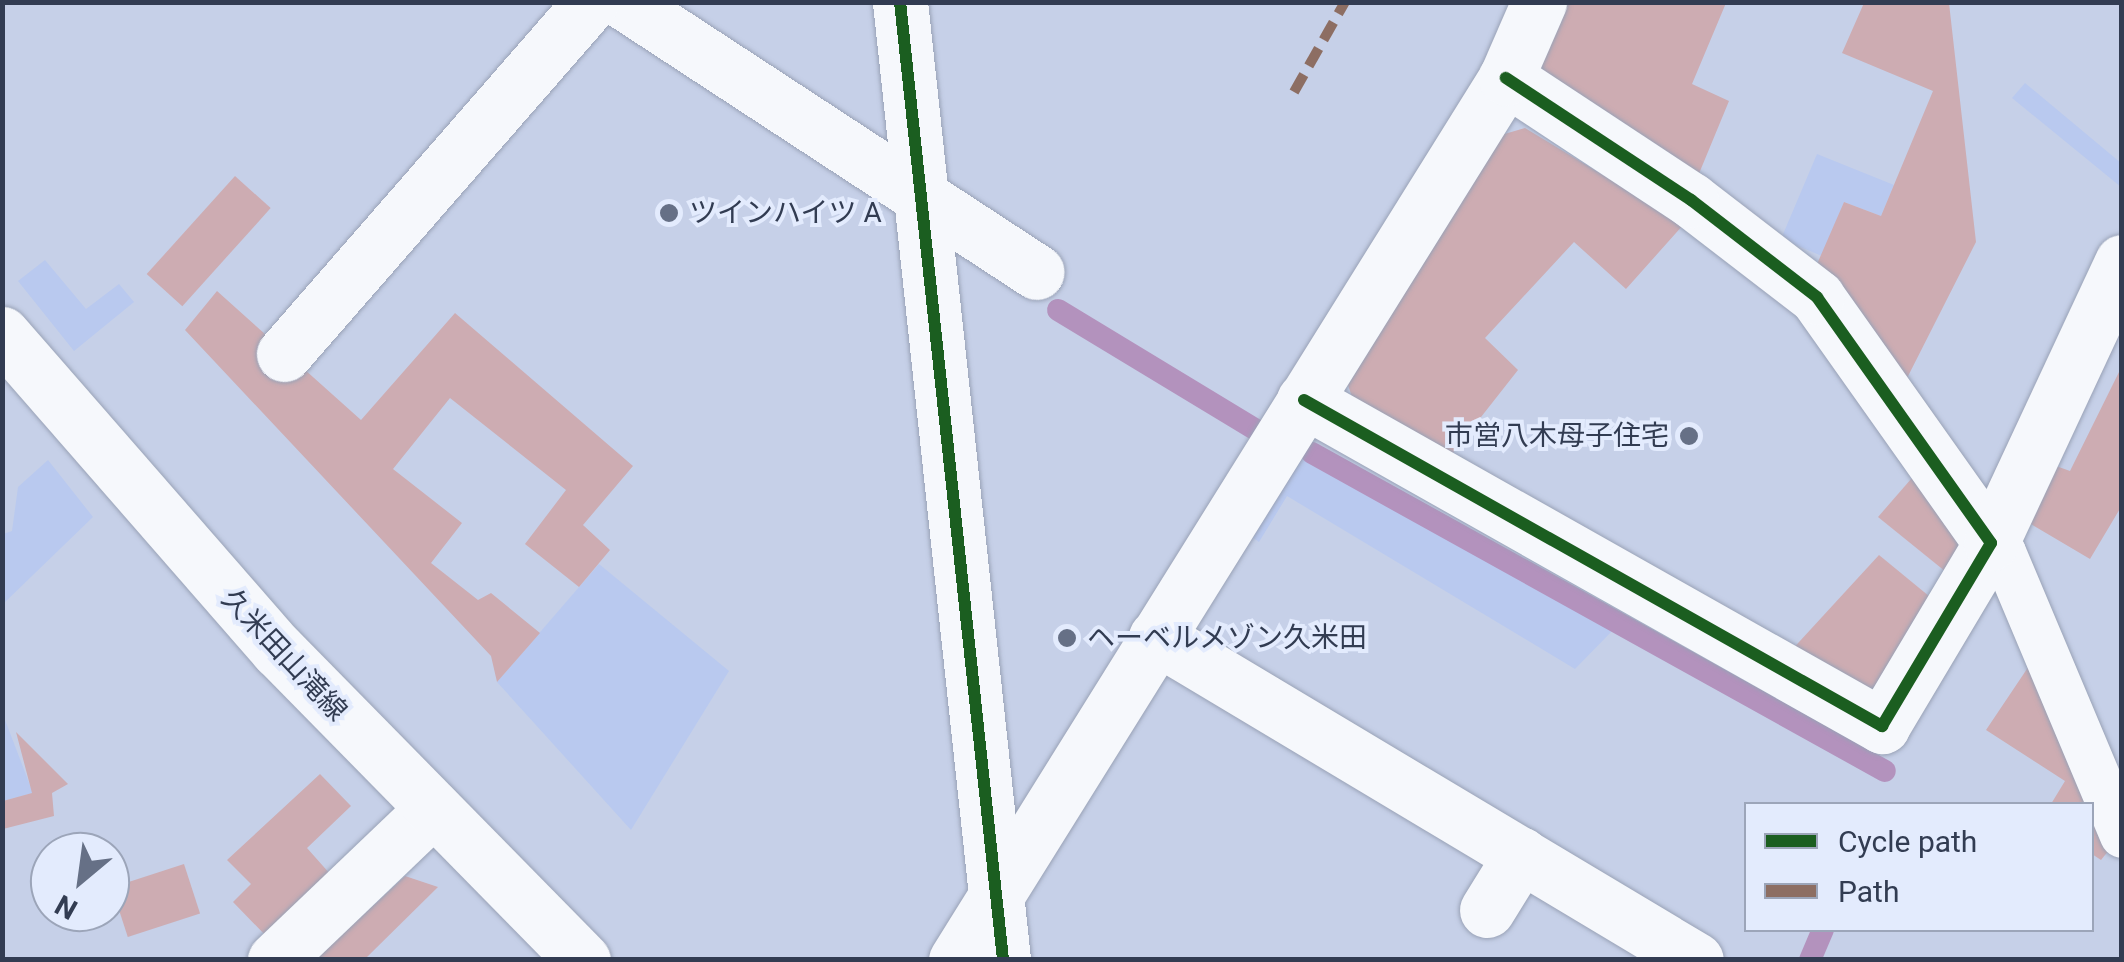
<!DOCTYPE html>
<html>
<head>
<meta charset="utf-8">
<style>
	body { margin:0 }
	#map { position:relative; width:2124px; height:962px; overflow:hidden; background:#c6d0e8; font-family:Roboto,"Noto Sans JP",sans-serif }
	div>[style] { position:absolute }
	.built>* { inset:0; background:#b9c9ef }
	.green>* { inset:0; background:#cdacb2; transform-origin:0 0 }
	.stream>* { height:22px; margin:-11px; padding:0 11px; transform-origin:11px; border-radius:11px; background:#b392bd }
	.roads { filter:drop-shadow(0 0 2px #99a2b6) drop-shadow(0 0 2px #99a2b6) }
	.lane>* { height:45px; margin:-22.5px; padding:0 22.5px; transform-origin:22.5px; border-radius:22.5px; background:#f6f8fc }
	.street>* { height:55px; margin:-27.5px; padding:0 27.5px; transform-origin:27.5px; border-radius:27.5px; background:#f6f8fc }
	.secondary>* { height:55px; margin:-27.5px; padding:0 27.5px; transform-origin:27.5px; border-radius:27.5px; background:#f6f8fc }
	.quiet>* { height:10px; margin-top:-5px; transform-origin:0; background:repeating-linear-gradient(90deg,#8d6e63 0 20px,transparent 0 30px) }
	.cycleway>* { height:12px; margin:-6px; padding:0 6px; transform-origin:6px; border-radius:6px; background:#1b5e20 }
	.dots>* { width:28px; height:28px; translate:-50% -50%; box-sizing:border-box; border:5px solid #e3ebfd; border-radius:50% }
	span { translate:-50% -50%; white-space:nowrap; text-align:center; line-height:1.15; -webkit-text-stroke:8px #e3ebfd; paint-order:stroke }
	.poi-label { font-size:28px; color:#323c52 }
	.left { translate:0 -50%; text-align:left }
	.right { translate:-100% -50%; text-align:right }
	.street-label { font-size:28px; color:#323c52 }
	.frame { position:absolute; inset:0; border:5px solid #323c52; pointer-events:none }
	.legend { position:absolute; left:1744px; top:802px; width:350px; height:130px; box-sizing:border-box; background:#e3ebfd; border:2px solid #9ca5b9; margin:0; padding:12px 18px; list-style:none; font-size:30px; color:#323c52 }
	.legend li { display:flex; align-items:center; gap:20px; height:50px }
	.legend b { width:50px; border:2px solid #9ca5b9 }
	.north { position:absolute; left:30px; top:832px; width:100px; height:100px; box-sizing:border-box; background:#e3ebfd; border:2px solid #9ca5b9; border-radius:50%; rotate:209deg; font-size:28px; font-weight:700; line-height:40px; text-align:center; color:#323c52 }
	.north::after { content:''; display:block; margin:auto; width:35px; height:45px; background:#667086; clip-path:polygon(50% 0,100% 100%,50% 72%,0 100%) }
</style>
</head>
<body>
<div id="map">
	<div class="built">
		<i style="clip-path:polygon(2025px 83px,2121px 163px,2121px 187px,2012px 98px)"></i>
		<i style="clip-path:polygon(1817px 154px,1894px 185px,1881px 216px,1844px 202px,1822px 256px,1781px 239px)"></i>
		<i style="clip-path:polygon(45px 260px,86px 309px,119px 284px,134px 302px,74px 351px,18px 281px)"></i>
		<i style="clip-path:polygon(1309px 455px,1616px 627px,1575px 669px,1287px 496px,1259px 542px,1246px 533px,1294px 458px)"></i>
		<i style="clip-path:polygon(48px 460px,93px 517px,3px 604px,3px 534px,12px 531px,18px 487px)"></i>
		<i style="clip-path:polygon(599px 564px,729px 671px,631px 830px,497px 682px)"></i>
		<i style="clip-path:polygon(2px 712px,33px 793px,3px 801px,2px 801px)"></i>
	</div>
	<div class="green">
		<i style="clip-path:polygon(1560px 3px,1726px 3px,1692px 84px,1729px 101px,1698px 176px,1532px 75px)"></i>
		<i style="clip-path:polygon(1864px 3px,1949px 3px,1976px 242px,1901px 390px,1814px 271px,1844px 202px,1881px 216px,1933px 91px,1842px 53px)"></i>
		<i style="clip-path:polygon(1525px 128px,1684px 224px,1626px 289px,1574px 242px,1485px 338px,1518px 370px,1448px 459px,1356px 409px,1348px 385px,1501px 135px)"></i>
		<i style="left:235px;top:176px;width:48px;height:132px;rotate:42deg"></i>
		<i style="clip-path:polygon(217px 291px,361px 420px,455px 313px,633px 466px,583px 525px,610px 550px,579px 587px,525px 544px,566px 490px,450px 398px,393px 469px,462px 523px,431px 563px,478px 600px,491px 593px,540px 633px,497px 682px,491px 656px,185px 330px)"></i>
		<i style="clip-path:polygon(2121px 368px,2121px 507px,2090px 559px,2019px 517px,2045px 462px,2070px 471px)"></i>
		<i style="clip-path:polygon(1918px 471px,1969px 545px,1951px 576px,1878px 517px)"></i>
		<i style="clip-path:polygon(1879px 555px,1935px 601px,1886px 687px,1855px 695px,1788px 654px)"></i>
		<i style="clip-path:polygon(2035px 657px,2113px 845px,2101px 860px,2092px 854px,2092px 804px,2051px 804px,2065px 781px,1986px 730px)"></i>
		<i style="clip-path:polygon(16px 732px,68px 784px,52px 793px,54px 816px,3px 829px,3px 801px,32px 793px)"></i>
		<i style="clip-path:polygon(320px 774px,351px 806px,307px 848px,331px 875px,267px 937px,233px 902px,251px 884px,227px 860px)"></i>
		<i style="left:184px;top:864px;width:52px;height:76px;rotate:72deg"></i>
		<i style="clip-path:polygon(405px 876px,438px 887px,365px 959px,316px 959px)"></i>
	</div>
	<div class="stream">
		<i style="left:1058px;top:310px;width:232px;rotate:31.2deg"></i>
		<i style="left:1312px;top:453px;width:655px;rotate:29.03deg"></i>
		<i style="left:1810px;top:960px;width:33px;rotate:-67deg"></i>
	</div>
	<div class="roads">
		<div class="lane">
			<i style="left:1991px;top:543px;width:15px;rotate:37deg"></i>
			<i style="left:2003px;top:552px;width:307px;rotate:67.2deg"></i>
		</div>
		<div class="street">
			<i style="left:624px;top:2px;width:493px;rotate:33.2deg"></i>
			<i style="left:900px;top:2px;width:964px;rotate:83.86deg"></i>
			<i style="left:284px;top:354px;width:467px;rotate:-48.9deg"></i>
			<i style="left:1304px;top:400px;width:664px;rotate:29.42deg"></i>
			<i style="left:1882px;top:726px;width:213px;rotate:-59.2deg"></i>
			<i style="left:1991px;top:543px;width:301px;rotate:-125.3deg"></i>
			<i style="left:1817px;top:297px;width:159px;rotate:-142.4deg"></i>
			<i style="left:1691px;top:200px;width:222px;rotate:-146.6deg"></i>
			<i style="left:1991px;top:543px;width:310px;rotate:-65deg"></i>
			<i style="left:1156px;top:637px;width:629px;rotate:30.89deg"></i>
			<i style="left:1487px;top:910px;width:65px;rotate:-58.3deg"></i>
			<i style="left:275px;top:960px;width:219px;rotate:-43.7deg"></i>
			<i style="left:956px;top:960px;width:1039px;rotate:-58.05deg"></i>
			<i style="left:1506px;top:78px;width:83px;rotate:-66.5deg"></i>
		</div>
		<div class="secondary">
			<i style="left:2px;top:334px;width:420px;rotate:48.9deg"></i>
			<i style="left:278px;top:650px;width:435px;rotate:45.5deg"></i>
		</div>
	</div>
	<div class="quiet">
		<i style="left:1294px;top:92px;width:103px;rotate:-60.5deg"></i>
	</div>
	<div class="cycleway">
		<i style="left:900px;top:2px;width:964px;rotate:83.86deg"></i>
		<i style="left:1304px;top:400px;width:664px;rotate:29.42deg"></i>
		<i style="left:1882px;top:726px;width:213px;rotate:-59.2deg"></i>
		<i style="left:1991px;top:543px;width:301px;rotate:-125.3deg"></i>
		<i style="left:1817px;top:297px;width:159px;rotate:-142.4deg"></i>
		<i style="left:1691px;top:200px;width:222px;rotate:-146.6deg"></i>
	</div>
	<div class="dots">
		<i style="left:669px;top:213px;background:#667086"></i>
		<i style="left:1689px;top:436px;background:#667086"></i>
		<i style="left:1067px;top:638px;background:#667086"></i>
	</div>
	<div class="poi-label">
		<span class="left" style="left:689px;top:213px">ツインハイツ A</span>
		<span class="right" style="left:1669px;top:436px">市営八木母子住宅</span>
		<span class="left" style="left:1087px;top:638px">ヘーベルメゾン久米田</span>
	</div>
	<div class="street-label">
		<span style="left:284px;top:655px;rotate:47deg">久米田山滝線</span>
	</div>
	<div class="frame"></div>
	<ul class="legend">
	<li><b style="height:12px;background:#1b5e20"></b>Cycle path</li>
	<li><b style="height:12px;background:#8d6e63"></b>Path</li>
	</ul>
	<div class="north">N</div>
</div>
</body>
</html>
